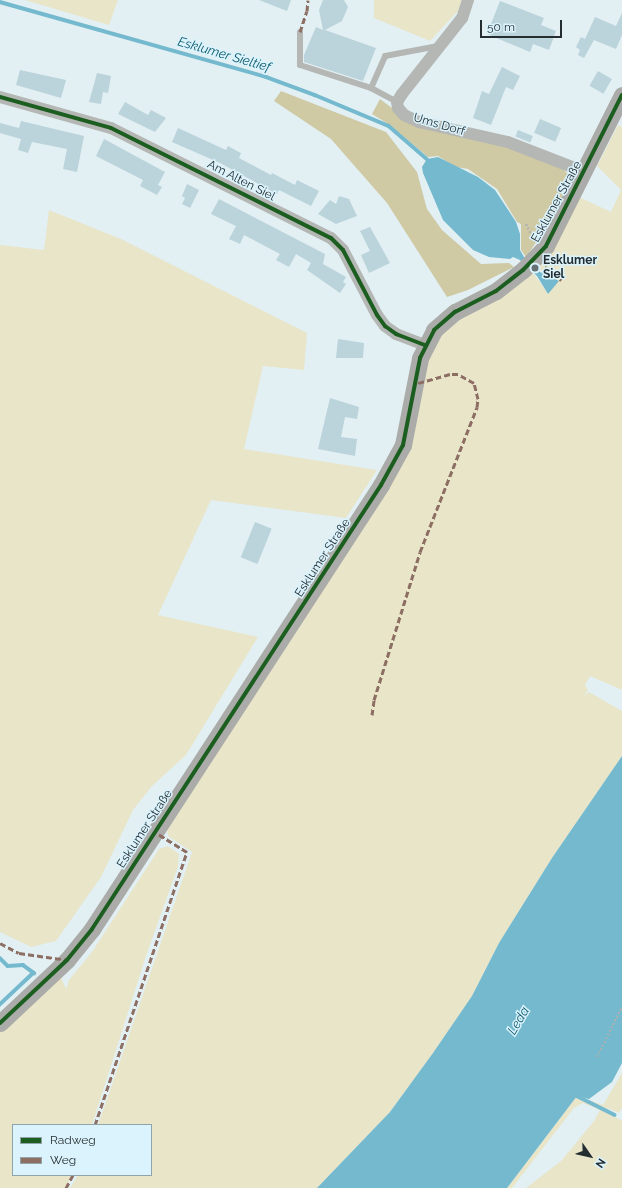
<!DOCTYPE html>
<html>
<head>
<meta charset="utf-8">
<style>
	body { margin:0 }
	#map { position:relative; width:622px; height:1188px; overflow:hidden; background:#e2f0f4; font-family:Raleway,sans-serif }
	div>[style] { position:absolute }
	.green>* { inset:0; background:#e8e5c9 }
	.forest>* { inset:0; background:#cfc9a4 }
	.water>* { inset:0; background:#74b9cd }
	.stream>* { height:3.5px; margin:-1.75px; padding:0 1.75px; transform-origin:1.75px; border-radius:1.75px; background:#74b9cd }
	.building>* { inset:0; background:#bbd3da; transform-origin:0 0 }
	.path>* { height:2px; margin-top:-1px; transform-origin:0; background:repeating-linear-gradient(90deg,#acb0b0 0 2px,transparent 0 4px) }
	.lane>* { height:6px; margin:-3px; padding:0 3px; transform-origin:3px; border-radius:3px; background:#b5b7b5 }
	.street>* { height:12px; margin:-6px; padding:0 6px; transform-origin:6px; border-radius:6px; background:#b5b7b5 }
	.secondary>* { height:17px; margin:-8.5px; padding:0 8.5px; transform-origin:8.5px; border-radius:8.5px; background:#abaca9 }
	.quiet>* { height:3px; margin-top:-1.5px; transform-origin:0; background:repeating-linear-gradient(90deg,#8d6e63 0 6px,transparent 0 9px) }
	.cycleway>* { height:4px; margin:-2px; padding:0 2px; transform-origin:2px; border-radius:2px; background:#1b5e20 }
	.dots>* { width:11px; height:11px; translate:-50% -50%; box-sizing:border-box; border:2px solid #daf3fc; border-radius:50% }
	span { translate:-50% -50%; white-space:nowrap; text-align:center; line-height:1.15; -webkit-text-stroke:3px #daf3fc; paint-order:stroke }
	.street-label { font-size:12px; color:#242d30 }
	.poi-label { font-size:12px; color:#242d30; font-weight:700 }
	.left { translate:0 -50%; text-align:left }
	.water-label { font-size:13px; color:#0d596d; font-style:italic }
	.legend { position:absolute; left:12px; top:1124px; width:140px; height:52px; box-sizing:border-box; background:#daf3fc; border:1px solid #91a4aa; margin:0; padding:5px 7px; list-style:none; font-size:12px; color:#242d30 }
	.legend li { display:flex; align-items:center; gap:8px; height:20px }
	.legend b { width:20px; border:1px solid #91a4aa }
	.north { position:absolute; left:570px; top:1136px; width:40px; height:40px; -webkit-text-stroke:3px #daf3fc; paint-order:stroke; rotate:124deg; font-size:11px; font-weight:700; line-height:16px; text-align:center; color:#242d30 }
	.north::after { content:''; display:block; margin:auto; width:14px; height:18px; background:#242d30; clip-path:polygon(50% 0,100% 100%,50% 72%,0 100%) }
	.scale { position:absolute; left:480px; top:20px; width:82px; height:18px; box-sizing:border-box; border:2px solid #242d30; border-top:0; padding-left:5px; font-size:12px; line-height:14px; white-space:nowrap; color:#242d30; -webkit-text-stroke:3px #daf3fc; paint-order:stroke }
</style>
</head>
<body>
<div id="map">
	<div class="green">
		<i style="clip-path:polygon(25px 0,118px 0,109px 25px)"></i>
		<i style="clip-path:polygon(374px 0,463px 0,458px 11px,430px 41px,374px 18px)"></i>
		<i style="clip-path:polygon(618px 125px,622px 127px,622px 690px,590px 676px,585px 685px,588px 690px,584px 696px,589px 692px,622px 711px,622px 756px,552px 858px,499px 943px,472px 996px,433px 1053px,390px 1112px,317px 1188px,70px 1188px,78px 1175px,151px 1175px,151px 1125px,98px 1125px,192px 852px,168px 836px,167px 829px,388px 488px,411px 449px,416px 411px,427px 358px,438px 337px,453px 319px,530px 269px,548px 293px,558px 281px,534px 266px,579px 197px,611px 212px,621px 190px,597px 166px)"></i>
		<i style="clip-path:polygon(49px 210px,121px 239px,307px 333px,304px 370px,263px 366px,244px 449px,377px 470px,346px 518px,211px 500px,158px 615px,258px 637px,186px 755px,152px 786px,133px 810px,101px 877px,56px 941px,31px 947px,0 932px,0 245px,44px 250px)"></i>
		<i style="clip-path:polygon(168px 846px,179px 854px,178px 867px,147px 953px,92px 1125px,13px 1125px,13px 1175px,72px 1175px,66px 1188px,0 1188px,0 1031px,61px 977px,66px 989px,69px 980px,92px 952px,159px 849px)"></i>
		<i style="clip-path:polygon(622px 1073px,622px 1108px,619px 1113px,607px 1108px,605px 1112px,621px 1120px,622px 1119px,622px 1188px,526px 1188px,561px 1161px,594px 1121px,600px 1110px,583px 1103px,574px 1108px,512px 1188px,507px 1188px,577px 1096px,603px 1105px)"></i>
	</div>
	<div class="forest">
		<i style="clip-path:polygon(281px 91px,386px 132px,417px 172px,427px 209px,442px 230px,481px 264px,509px 263px,514px 267px,468px 290px,447px 297px,387px 203px,331px 139px,274px 101px)"></i>
		<i style="clip-path:polygon(380px 99px,392px 108px,522px 151px,563px 169px,569px 175px,572px 181px,556px 213px,526px 257px,521px 250px,521px 224px,517px 222px,497px 189px,468px 169px,456px 167px,438px 156px,428px 157px,390px 125px,372px 114px)"></i>
	</div>
	<div class="water">
		<i style="clip-path:polygon(438px 157px,478px 177px,495px 190px,516px 222px,520px 234px,520px 250px,524px 257px,540px 272px,559px 281px,548px 294px,537px 276px,520px 260px,513px 257px,510px 259px,489px 257px,473px 250px,443px 220px,423px 173px,422px 167px,427px 159px)"></i>
		<i style="clip-path:polygon(622px 756px,622px 1063px,612px 1082px,589px 1099px,577px 1096px,507px 1188px,317px 1188px,390px 1112px,433px 1053px,472px 996px,499px 943px,552px 858px)"></i>
	</div>
	<div class="stream">
		<i style="left:0;top:2px;width:276px;rotate:15.7deg"></i>
		<i style="left:266px;top:77px;width:52px;rotate:20.2deg"></i>
		<i style="left:315px;top:95px;width:80px;rotate:22.7deg"></i>
		<i style="left:389px;top:126px;width:50px;rotate:41deg"></i>
		<i style="left:0;top:958px;width:11px;rotate:45deg"></i>
		<i style="left:8px;top:966px;width:15px;rotate:-4deg"></i>
		<i style="left:23px;top:965px;width:14px;rotate:36deg"></i>
		<i style="left:34px;top:973px;width:47px;rotate:136.7deg"></i>
		<i style="left:577px;top:1096px;width:42px;rotate:26.6deg"></i>
	</div>
	<div class="building">
		<i style="clip-path:polygon(259px 0,291px 0,287px 11px)"></i>
		<i style="clip-path:polygon(323px 0,344px 0,348px 7px,342px 21px,325px 30px,376px 48px,363px 81px,304px 62px,304px 55px,316px 27px,323px 30px,319px 10px)"></i>
		<i style="clip-path:polygon(500px 1px,544px 18px,541px 25px,556px 31px,549px 50px,533px 44px,530px 52px,487px 34px)"></i>
		<i style="clip-path:polygon(622px 13px,622px 35px,616px 49px,594px 40px,584px 58px,578px 55px,580px 50px,576px 47px,581px 37px,585px 39px,595px 17px,616px 26px)"></i>
		<i style="clip-path:polygon(502px 67px,520px 76px,513px 90px,506px 87px,491px 125px,473px 118px,482px 91px,489px 94px)"></i>
		<i style="clip-path:polygon(20px 70px,66px 80px,61px 98px,16px 85px)"></i>
		<i style="left:598px;top:71px;width:16px;height:17px;rotate:30deg"></i>
		<i style="clip-path:polygon(97px 73px,111px 76px,108px 93px,103px 92px,101px 104px,89px 102px)"></i>
		<i style="clip-path:polygon(125px 102px,148px 115px,151px 110px,166px 118px,155px 132px,118px 114px)"></i>
		<i style="left:540px;top:119px;width:23px;height:15px;rotate:23deg"></i>
		<i style="clip-path:polygon(21px 121px,84px 136px,77px 172px,63px 169px,67px 149px,32px 142px,28px 153px,18px 150px,21px 139px,0 133px,0 123px,19px 128px)"></i>
		<i style="clip-path:polygon(178px 128px,226px 150px,228px 146px,237px 151px,241px 153px,239px 158px,271px 175px,272px 173px,295px 185px,297px 180px,319px 191px,311px 206px,279px 190px,277px 194px,220px 163px,172px 142px)"></i>
		<i style="left:518px;top:130px;width:16px;height:7px;rotate:22deg"></i>
		<i style="clip-path:polygon(104px 139px,165px 172px,158px 185px,162px 187px,157px 195px,140px 186px,143px 180px,96px 156px)"></i>
		<i style="clip-path:polygon(187px 184px,199px 190px,190px 208px,182px 204px,185px 198px,182px 196px)"></i>
		<i style="clip-path:polygon(339px 196px,349px 199px,357px 216px,336px 224px,318px 214px,330px 200px,336px 204px)"></i>
		<i style="clip-path:polygon(219px 199px,325px 254px,323px 264px,346px 277px,343px 282px,346px 284px,340px 293px,307px 270px,311px 263px,296px 254px,289px 267px,276px 260px,280px 254px,244px 235px,240px 244px,229px 239px,236px 226px,211px 214px)"></i>
		<i style="clip-path:polygon(370px 227px,390px 263px,369px 273px,361px 255px,370px 251px,360px 231px)"></i>
		<i style="clip-path:polygon(338px 339px,364px 343px,363px 358px,336px 358px)"></i>
		<i style="clip-path:polygon(330px 398px,359px 407px,357px 419px,345px 417px,341px 437px,357px 439px,355px 456px,318px 449px)"></i>
		<i style="left:255px;top:522px;width:18px;height:38px;rotate:22deg"></i>
	</div>
	<div class="path">
		<i style="left:526px;top:224px;width:17px;rotate:65deg"></i>
		<i style="left:545px;top:266px;width:11px;rotate:41deg"></i>
		<i style="left:597px;top:1057px;width:56px;rotate:-63.4deg"></i>
	</div>
	<div class="lane">
		<i style="left:300px;top:32px;width:33px;rotate:90deg"></i>
		<i style="left:300px;top:65px;width:75px;rotate:17.9deg"></i>
		<i style="left:371px;top:88px;width:35px;rotate:-66deg"></i>
		<i style="left:385px;top:56px;width:54px;rotate:-10.7deg"></i>
		<i style="left:371px;top:88px;width:30px;rotate:28deg"></i>
	</div>
	<div class="street">
		<i style="left:468px;top:0;width:19px;rotate:108deg"></i>
		<i style="left:462px;top:18px;width:97px;rotate:128.3deg"></i>
		<i style="left:402px;top:94px;width:9px;rotate:122deg"></i>
		<i style="left:397px;top:102px;width:6px;rotate:81deg"></i>
		<i style="left:398px;top:108px;width:9px;rotate:49deg"></i>
		<i style="left:404px;top:115px;width:17px;rotate:25deg"></i>
		<i style="left:419px;top:122px;width:91px;rotate:12.7deg"></i>
		<i style="left:508px;top:142px;width:83px;rotate:21.3deg"></i>
		<i style="left:0;top:97px;width:115px;rotate:15.6deg"></i>
		<i style="left:111px;top:128px;width:246px;rotate:26.6deg"></i>
		<i style="left:331px;top:238px;width:17px;rotate:45deg"></i>
		<i style="left:343px;top:250px;width:73px;rotate:62.4deg"></i>
		<i style="left:377px;top:315px;width:14px;rotate:54deg"></i>
		<i style="left:385px;top:326px;width:14px;rotate:36deg"></i>
		<i style="left:396px;top:334px;width:30px;rotate:21deg"></i>
	</div>
	<div class="secondary">
		<i style="left:0;top:1023px;width:92px;rotate:-43.2deg"></i>
		<i style="left:67px;top:960px;width:40px;rotate:-51deg"></i>
		<i style="left:92px;top:929px;width:530px;rotate:-56.94deg"></i>
		<i style="left:381px;top:485px;width:46px;rotate:-61.2deg"></i>
		<i style="left:403px;top:445px;width:89px;rotate:-78.9deg"></i>
		<i style="left:420px;top:358px;width:31px;rotate:-63deg"></i>
		<i style="left:434px;top:330px;width:28px;rotate:-41deg"></i>
		<i style="left:455px;top:312px;width:46px;rotate:-27.1deg"></i>
		<i style="left:496px;top:291px;width:34px;rotate:-38deg"></i>
		<i style="left:523px;top:270px;width:33px;rotate:-46deg"></i>
		<i style="left:546px;top:246px;width:169px;rotate:-63.3deg"></i>
	</div>
	<div class="quiet">
		<i style="left:300px;top:32px;width:22px;rotate:-72deg"></i>
		<i style="left:307px;top:11px;width:11px;rotate:-85deg"></i>
		<i style="left:553px;top:273px;width:11px;rotate:41deg"></i>
		<i style="left:372px;top:715px;width:15px;rotate:-82deg"></i>
		<i style="left:374px;top:700px;width:155px;rotate:-72.7deg"></i>
		<i style="left:420px;top:552px;width:156px;rotate:-68.5deg"></i>
		<i style="left:477px;top:407px;width:8px;rotate:-83deg"></i>
		<i style="left:478px;top:399px;width:16px;rotate:-104deg"></i>
		<i style="left:474px;top:383px;width:18px;rotate:-151deg"></i>
		<i style="left:458px;top:374px;width:8px;rotate:180deg"></i>
		<i style="left:450px;top:374px;width:36px;rotate:164deg"></i>
		<i style="left:0;top:943px;width:21px;rotate:28deg"></i>
		<i style="left:19px;top:953px;width:49px;rotate:8.3deg"></i>
		<i style="left:95px;top:1125px;width:288px;rotate:-71.4deg"></i>
		<i style="left:187px;top:852px;width:38px;rotate:-148deg"></i>
		<i style="left:66px;top:1188px;width:15px;rotate:-62deg"></i>
	</div>
	<div class="cycleway">
		<i style="left:0;top:97px;width:115px;rotate:15.6deg"></i>
		<i style="left:111px;top:128px;width:246px;rotate:26.6deg"></i>
		<i style="left:331px;top:238px;width:17px;rotate:45deg"></i>
		<i style="left:343px;top:250px;width:73px;rotate:62.4deg"></i>
		<i style="left:377px;top:315px;width:14px;rotate:54deg"></i>
		<i style="left:385px;top:326px;width:14px;rotate:36deg"></i>
		<i style="left:396px;top:334px;width:30px;rotate:21deg"></i>
		<i style="left:0;top:1023px;width:92px;rotate:-43.2deg"></i>
		<i style="left:67px;top:960px;width:40px;rotate:-51deg"></i>
		<i style="left:92px;top:929px;width:530px;rotate:-56.94deg"></i>
		<i style="left:381px;top:485px;width:46px;rotate:-61.2deg"></i>
		<i style="left:403px;top:445px;width:89px;rotate:-78.9deg"></i>
		<i style="left:420px;top:358px;width:31px;rotate:-63deg"></i>
		<i style="left:434px;top:330px;width:28px;rotate:-41deg"></i>
		<i style="left:455px;top:312px;width:46px;rotate:-27.1deg"></i>
		<i style="left:496px;top:291px;width:34px;rotate:-38deg"></i>
		<i style="left:523px;top:270px;width:33px;rotate:-46deg"></i>
		<i style="left:546px;top:246px;width:169px;rotate:-63.3deg"></i>
	</div>
	<div class="dots">
		<i style="left:535px;top:268px;background:#667175"></i>
	</div>
	<div class="street-label">
		<span style="left:439px;top:125px;rotate:16deg">Ums Dorf</span>
		<span style="left:241px;top:181px;rotate:27deg">Am Alten Siel</span>
		<span style="left:557px;top:202px;rotate:-61deg">Esklumer Straße</span>
		<span style="left:323px;top:558px;rotate:-57deg">Esklumer Straße</span>
		<span style="left:145px;top:829px;rotate:-57deg">Esklumer Straße</span>
	</div>
	<div class="poi-label">
		<span class="left" style="left:543px;top:268px">Esklumer<br>Siel</span>
	</div>
	<div class="water-label">
		<span style="left:224px;top:55px;rotate:16deg">Esklumer Sieltief</span>
		<span style="left:519px;top:1021px;rotate:-59deg">Leda</span>
	</div>
	<ul class="legend">
	<li><b style="height:5px;background:#1b5e20"></b>Radweg</li>
	<li><b style="height:5px;background:#8d6e63"></b>Weg</li>
	</ul>
	<div class="north">N</div>
	<div class="scale">50 m</div>
</div>
</body>
</html>
